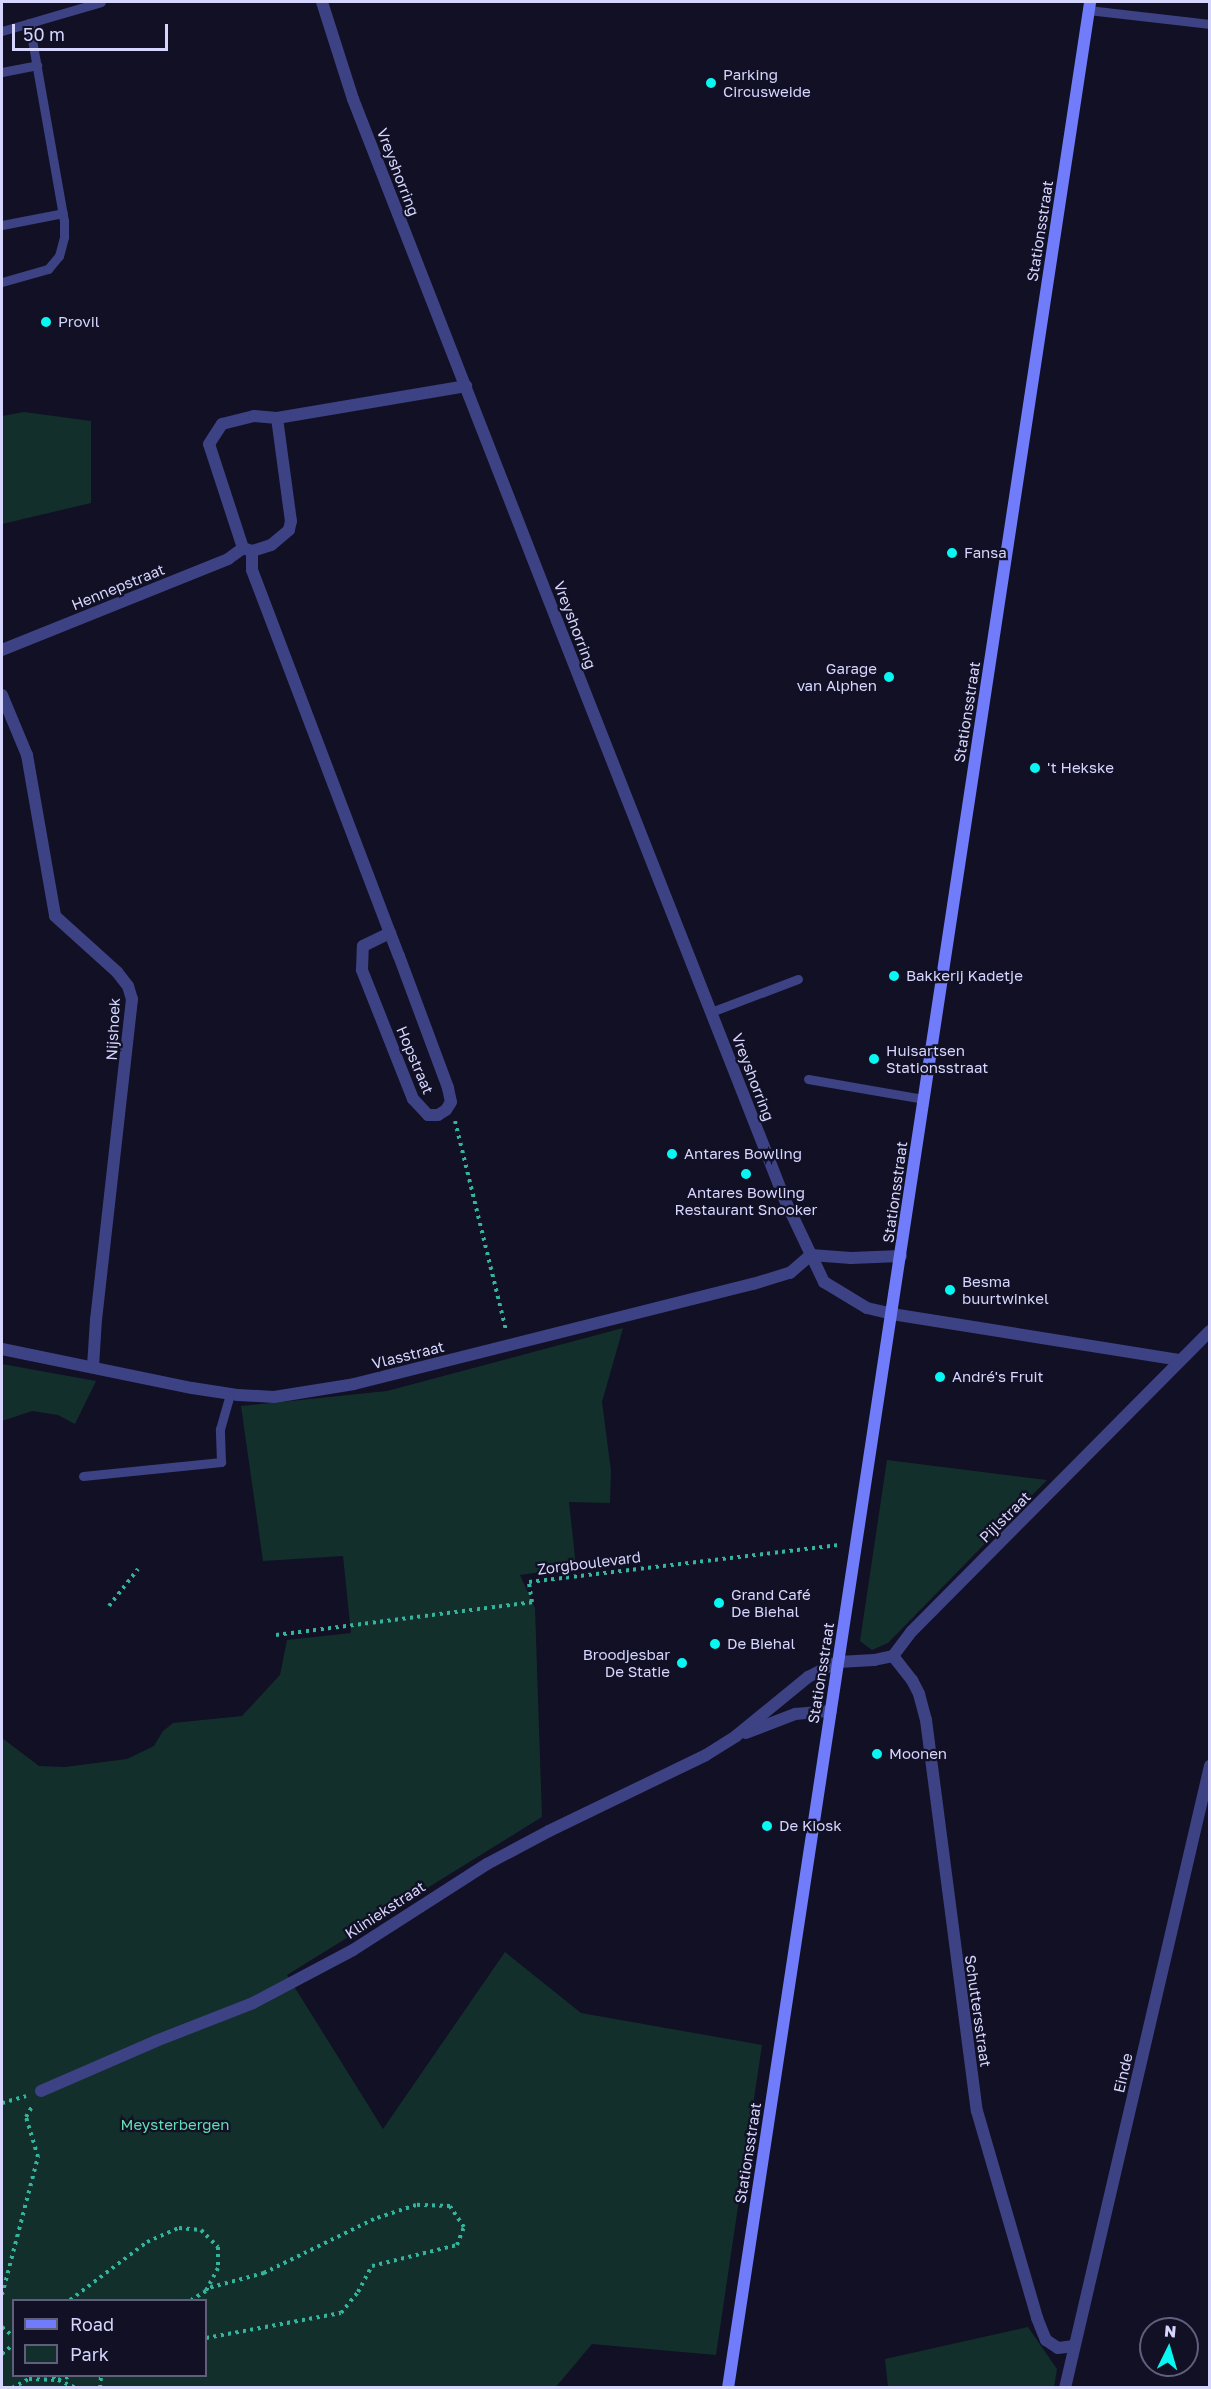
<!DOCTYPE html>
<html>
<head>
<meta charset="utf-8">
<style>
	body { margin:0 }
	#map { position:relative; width:1211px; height:2389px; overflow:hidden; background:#111025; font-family:"Golos Text",sans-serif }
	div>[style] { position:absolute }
	.green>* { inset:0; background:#132f2b }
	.path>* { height:4px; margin-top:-2px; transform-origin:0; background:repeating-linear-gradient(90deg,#33b49d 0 3px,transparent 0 7.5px) }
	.service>* { height:9px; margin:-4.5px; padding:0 4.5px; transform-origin:4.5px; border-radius:4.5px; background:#3c4283 }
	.minor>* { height:12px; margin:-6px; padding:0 6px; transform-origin:6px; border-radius:6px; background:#3c4283 }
	.secondary>* { height:12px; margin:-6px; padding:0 6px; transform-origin:6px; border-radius:6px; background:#707cfa }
	.dots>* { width:16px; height:16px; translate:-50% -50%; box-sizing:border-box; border:3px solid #111025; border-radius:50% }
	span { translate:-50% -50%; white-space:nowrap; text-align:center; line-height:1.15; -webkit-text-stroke:4.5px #111025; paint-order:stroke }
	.poi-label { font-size:15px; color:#d5d5fe }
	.left { translate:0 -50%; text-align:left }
	.right { translate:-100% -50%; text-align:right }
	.street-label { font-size:15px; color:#d5d5fe }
	.park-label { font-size:15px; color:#63dcb0 }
	.frame { position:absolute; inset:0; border:3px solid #d5d5fe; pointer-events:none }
	.legend { position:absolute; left:12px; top:2299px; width:195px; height:78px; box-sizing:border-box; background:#111025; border:2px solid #5f5f7c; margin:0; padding:8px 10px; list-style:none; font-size:18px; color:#d5d5fe }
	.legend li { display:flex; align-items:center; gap:12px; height:30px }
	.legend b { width:30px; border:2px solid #5f5f7c }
	.north { position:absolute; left:1139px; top:2317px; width:60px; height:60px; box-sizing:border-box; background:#111025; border:2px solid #5f5f7c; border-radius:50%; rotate:5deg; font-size:16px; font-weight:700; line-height:24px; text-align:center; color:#d5d5fe }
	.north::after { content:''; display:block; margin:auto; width:21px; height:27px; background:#08f7f3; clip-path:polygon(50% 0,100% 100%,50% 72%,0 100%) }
	.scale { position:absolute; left:12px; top:24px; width:156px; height:27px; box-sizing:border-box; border:3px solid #d5d5fe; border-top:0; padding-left:8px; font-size:18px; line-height:21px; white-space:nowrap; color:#d5d5fe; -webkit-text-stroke:4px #111025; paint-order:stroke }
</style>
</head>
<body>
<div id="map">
	<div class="green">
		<i style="clip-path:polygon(24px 412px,91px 421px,91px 503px,2px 524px,2px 416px)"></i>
		<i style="clip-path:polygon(evenodd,623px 1328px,602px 1402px,611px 1471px,610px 1503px,569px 1502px,576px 1567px,520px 1575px,535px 1608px,542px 1817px,287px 1975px,383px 2129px,505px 1952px,581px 2013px,762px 2045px,716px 2355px,592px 2344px,555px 2388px,2px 2387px,2px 1738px,39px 1766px,65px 1767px,127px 1759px,154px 1746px,163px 1731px,173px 1723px,242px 1716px,280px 1675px,287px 1640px,351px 1633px,343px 1556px,263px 1561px,241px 1406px,387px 1391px,623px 1328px,14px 2300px,206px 2300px,206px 2376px,14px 2376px,14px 2300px)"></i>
		<i style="clip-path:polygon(2px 1364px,96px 1381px,75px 1424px,58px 1415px,32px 1411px,2px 1421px)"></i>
		<i style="clip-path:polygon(887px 1460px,1047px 1480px,888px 1643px,872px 1650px,860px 1641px)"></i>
		<i style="clip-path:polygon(1028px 2327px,1057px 2369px,1054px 2387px,888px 2387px,885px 2359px)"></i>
	</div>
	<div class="path">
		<i style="left:455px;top:1121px;width:215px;rotate:76.3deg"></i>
		<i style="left:109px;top:1606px;width:47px;rotate:-51.9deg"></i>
		<i style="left:276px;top:1635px;width:258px;rotate:-7.3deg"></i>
		<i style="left:532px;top:1602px;width:20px;rotate:-99deg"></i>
		<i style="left:529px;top:1582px;width:314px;rotate:-6.8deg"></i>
		<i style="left:2px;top:2103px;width:25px;rotate:-16deg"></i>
		<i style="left:2px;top:2295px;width:143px;rotate:-75.4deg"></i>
		<i style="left:38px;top:2157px;width:42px;rotate:-106.7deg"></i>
		<i style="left:26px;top:2117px;width:14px;rotate:-60deg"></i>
		<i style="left:70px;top:2300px;width:96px;rotate:-37deg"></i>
		<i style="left:147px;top:2242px;width:35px;rotate:-24deg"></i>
		<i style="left:179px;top:2228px;width:22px;rotate:5deg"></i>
		<i style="left:201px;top:2230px;width:24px;rotate:45deg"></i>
		<i style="left:218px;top:2247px;width:21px;rotate:90deg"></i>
		<i style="left:218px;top:2268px;width:26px;rotate:118deg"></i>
		<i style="left:206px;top:2291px;width:17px;rotate:149deg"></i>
		<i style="left:2px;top:2327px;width:16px;rotate:40deg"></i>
		<i style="left:206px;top:2338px;width:137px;rotate:-10.5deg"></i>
		<i style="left:341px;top:2313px;width:27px;rotate:-51deg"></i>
		<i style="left:358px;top:2292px;width:30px;rotate:-62deg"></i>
		<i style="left:372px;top:2266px;width:88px;rotate:-13.9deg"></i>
		<i style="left:457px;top:2245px;width:19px;rotate:-69deg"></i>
		<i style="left:464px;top:2227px;width:25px;rotate:-124deg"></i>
		<i style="left:450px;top:2206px;width:34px;rotate:-178deg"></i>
		<i style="left:416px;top:2205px;width:44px;rotate:161.6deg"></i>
		<i style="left:374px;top:2219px;width:123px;rotate:153.9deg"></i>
		<i style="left:264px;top:2273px;width:58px;rotate:165deg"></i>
		<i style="left:2px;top:2354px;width:16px;rotate:-40deg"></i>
		<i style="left:53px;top:2376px;width:6px;rotate:39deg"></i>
		<i style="left:58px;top:2380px;width:20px;rotate:24deg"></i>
		<i style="left:12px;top:2388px;width:19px;rotate:-28deg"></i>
		<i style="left:29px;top:2379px;width:29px;rotate:2deg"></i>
		<i style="left:58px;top:2380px;width:13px;rotate:-18deg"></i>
		<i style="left:100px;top:2388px;width:12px;rotate:-85deg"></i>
	</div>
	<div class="service">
		<i style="left:1088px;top:10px;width:123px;rotate:6.5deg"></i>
		<i style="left:2px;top:31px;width:103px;rotate:-16.3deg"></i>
		<i style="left:2px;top:72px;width:36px;rotate:-11deg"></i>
		<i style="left:2px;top:225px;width:62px;rotate:-11.1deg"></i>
		<i style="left:2px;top:282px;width:48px;rotate:-15.8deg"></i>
		<i style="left:48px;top:269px;width:17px;rotate:-50deg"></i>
		<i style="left:59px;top:256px;width:20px;rotate:-75deg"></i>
		<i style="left:64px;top:237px;width:16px;rotate:-90deg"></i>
		<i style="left:64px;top:221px;width:201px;rotate:-100deg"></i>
		<i style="left:711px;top:1012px;width:93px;rotate:-20.8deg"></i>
		<i style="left:808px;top:1079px;width:118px;rotate:9.8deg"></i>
		<i style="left:83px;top:1476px;width:139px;rotate:-5.8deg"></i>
		<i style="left:221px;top:1462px;width:33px;rotate:-92deg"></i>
		<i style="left:220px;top:1429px;width:36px;rotate:-74deg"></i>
	</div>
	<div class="minor">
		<i style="left:322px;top:2px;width:102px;rotate:72.3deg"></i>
		<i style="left:353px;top:99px;width:560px;rotate:68.65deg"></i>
		<i style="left:557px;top:621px;width:622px;rotate:68.51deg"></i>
		<i style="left:785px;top:1200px;width:91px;rotate:64.6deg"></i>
		<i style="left:824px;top:1282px;width:50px;rotate:31.2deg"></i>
		<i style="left:867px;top:1308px;width:26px;rotate:13deg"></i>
		<i style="left:892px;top:1314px;width:292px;rotate:9.1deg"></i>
		<i style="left:277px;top:418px;width:104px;rotate:82.3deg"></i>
		<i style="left:291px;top:521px;width:9px;rotate:103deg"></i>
		<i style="left:289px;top:530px;width:23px;rotate:140deg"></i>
		<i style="left:271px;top:545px;width:20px;rotate:162deg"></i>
		<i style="left:252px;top:551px;width:9px;rotate:-162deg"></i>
		<i style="left:243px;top:548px;width:109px;rotate:-108.1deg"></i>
		<i style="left:209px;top:444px;width:24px;rotate:-57deg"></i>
		<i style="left:222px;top:424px;width:33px;rotate:-14deg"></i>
		<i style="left:254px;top:416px;width:23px;rotate:5deg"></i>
		<i style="left:277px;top:418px;width:192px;rotate:-9.6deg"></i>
		<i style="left:252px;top:551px;width:19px;rotate:90deg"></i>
		<i style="left:252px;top:570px;width:388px;rotate:69.2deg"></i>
		<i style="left:390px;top:933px;width:25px;rotate:69deg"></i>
		<i style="left:399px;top:956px;width:141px;rotate:69.6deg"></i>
		<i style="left:448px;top:1088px;width:14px;rotate:78deg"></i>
		<i style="left:451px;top:1102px;width:9px;rotate:122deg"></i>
		<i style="left:446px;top:1110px;width:9px;rotate:148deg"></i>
		<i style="left:438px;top:1115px;width:10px;rotate:180deg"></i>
		<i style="left:428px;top:1115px;width:22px;rotate:-133deg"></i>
		<i style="left:413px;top:1099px;width:139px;rotate:-111.6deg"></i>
		<i style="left:362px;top:970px;width:24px;rotate:-88deg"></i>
		<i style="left:363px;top:946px;width:30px;rotate:-26deg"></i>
		<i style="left:2px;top:650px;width:244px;rotate:-21.9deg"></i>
		<i style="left:228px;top:559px;width:19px;rotate:-36deg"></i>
		<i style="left:2px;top:695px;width:65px;rotate:67.4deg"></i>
		<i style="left:27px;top:755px;width:163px;rotate:80.1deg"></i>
		<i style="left:55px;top:916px;width:84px;rotate:42.1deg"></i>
		<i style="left:117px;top:972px;width:18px;rotate:52deg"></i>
		<i style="left:128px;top:986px;width:14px;rotate:73deg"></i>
		<i style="left:132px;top:999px;width:322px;rotate:96.4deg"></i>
		<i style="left:96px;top:1319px;width:48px;rotate:93.6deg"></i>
		<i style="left:811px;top:1255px;width:40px;rotate:4.3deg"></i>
		<i style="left:851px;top:1258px;width:50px;rotate:-2.3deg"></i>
		<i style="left:2px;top:1349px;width:194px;rotate:11.6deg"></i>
		<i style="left:192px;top:1388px;width:47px;rotate:8.7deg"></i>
		<i style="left:238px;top:1395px;width:36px;rotate:3deg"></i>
		<i style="left:274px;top:1397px;width:81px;rotate:-9.2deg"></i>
		<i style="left:354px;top:1384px;width:411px;rotate:-14.1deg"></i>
		<i style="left:753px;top:1284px;width:39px;rotate:-17deg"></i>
		<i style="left:790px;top:1273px;width:28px;rotate:-41deg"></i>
		<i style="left:893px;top:1656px;width:31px;rotate:52deg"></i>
		<i style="left:912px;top:1680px;width:16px;rotate:63deg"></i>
		<i style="left:919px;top:1694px;width:27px;rotate:75deg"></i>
		<i style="left:926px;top:1720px;width:394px;rotate:82.6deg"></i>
		<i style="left:977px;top:2111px;width:216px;rotate:73.8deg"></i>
		<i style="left:1037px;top:2318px;width:24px;rotate:68deg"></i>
		<i style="left:1046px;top:2340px;width:14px;rotate:34deg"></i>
		<i style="left:1058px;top:2348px;width:16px;rotate:-7deg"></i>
		<i style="left:746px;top:1733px;width:53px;rotate:-21.2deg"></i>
		<i style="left:795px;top:1714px;width:36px;rotate:-5deg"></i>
		<i style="left:41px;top:2091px;width:125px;rotate:-23.5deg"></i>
		<i style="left:156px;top:2041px;width:104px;rotate:-21.4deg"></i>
		<i style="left:253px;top:2003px;width:113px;rotate:-27.9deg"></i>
		<i style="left:353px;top:1950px;width:159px;rotate:-32.7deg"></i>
		<i style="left:487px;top:1864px;width:70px;rotate:-28deg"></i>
		<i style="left:549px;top:1831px;width:174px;rotate:-25.8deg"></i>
		<i style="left:706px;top:1755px;width:36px;rotate:-32deg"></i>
		<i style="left:736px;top:1736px;width:93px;rotate:-39.3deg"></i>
		<i style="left:808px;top:1677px;width:34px;rotate:-27deg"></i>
		<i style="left:838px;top:1662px;width:36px;rotate:-3deg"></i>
		<i style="left:874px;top:1660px;width:19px;rotate:-12deg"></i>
		<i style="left:893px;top:1656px;width:31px;rotate:-53deg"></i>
		<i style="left:912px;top:1631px;width:423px;rotate:-45.2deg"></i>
		<i style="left:1065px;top:2388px;width:639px;rotate:-76.88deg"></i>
	</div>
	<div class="secondary">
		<i style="left:728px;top:2388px;width:2413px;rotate:-81.37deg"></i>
	</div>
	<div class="dots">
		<i style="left:711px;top:83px;background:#08f7f3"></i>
		<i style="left:46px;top:322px;background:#08f7f3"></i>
		<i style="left:952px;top:553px;background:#08f7f3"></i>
		<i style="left:889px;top:677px;background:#08f7f3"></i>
		<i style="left:1035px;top:768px;background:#08f7f3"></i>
		<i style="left:894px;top:976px;background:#08f7f3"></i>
		<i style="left:874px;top:1059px;background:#08f7f3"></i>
		<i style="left:672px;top:1154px;background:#08f7f3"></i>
		<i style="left:746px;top:1174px;background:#08f7f3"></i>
		<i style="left:950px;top:1290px;background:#08f7f3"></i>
		<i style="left:940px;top:1377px;background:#08f7f3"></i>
		<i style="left:719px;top:1603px;background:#08f7f3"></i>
		<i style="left:715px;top:1644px;background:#08f7f3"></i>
		<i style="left:682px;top:1663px;background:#08f7f3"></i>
		<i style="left:877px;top:1754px;background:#08f7f3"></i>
		<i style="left:767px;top:1826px;background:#08f7f3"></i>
	</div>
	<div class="poi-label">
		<span class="left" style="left:723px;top:83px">Parking<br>Circusweide</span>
		<span class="left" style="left:58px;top:322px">Provil</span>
		<span class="left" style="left:964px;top:553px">Fansa</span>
		<span class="right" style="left:877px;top:677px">Garage<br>van Alphen</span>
		<span class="left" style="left:1047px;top:768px">'t Hekske</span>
		<span class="left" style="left:906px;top:976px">Bakkerij Kadetje</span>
		<span class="left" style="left:886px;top:1059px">Huisartsen<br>Stationsstraat</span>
		<span class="left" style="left:684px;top:1154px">Antares Bowling</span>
		<span style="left:746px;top:1201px">Antares Bowling<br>Restaurant Snooker</span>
		<span class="left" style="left:962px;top:1290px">Besma<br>buurtwinkel</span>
		<span class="left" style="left:952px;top:1377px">André's Fruit</span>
		<span class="left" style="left:731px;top:1603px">Grand Café<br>De Biehal</span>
		<span class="left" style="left:727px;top:1644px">De Biehal</span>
		<span class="right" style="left:670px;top:1663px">Broodjesbar<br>De Statie</span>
		<span class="left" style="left:889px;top:1754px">Moonen</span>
		<span class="left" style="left:779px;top:1826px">De Kiosk</span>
	</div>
	<div class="street-label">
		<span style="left:398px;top:172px;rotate:69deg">Vreyshorring</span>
		<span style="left:1040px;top:231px;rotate:-81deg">Stationsstraat</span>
		<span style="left:118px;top:587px;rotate:-22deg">Hennepstraat</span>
		<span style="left:575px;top:625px;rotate:69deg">Vreyshorring</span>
		<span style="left:967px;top:712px;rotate:-81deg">Stationsstraat</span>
		<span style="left:113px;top:1029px;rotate:-87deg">Nijshoek</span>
		<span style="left:415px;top:1060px;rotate:67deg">Hopstraat</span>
		<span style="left:753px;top:1077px;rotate:69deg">Vreyshorring</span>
		<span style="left:895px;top:1192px;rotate:-82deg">Stationsstraat</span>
		<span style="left:408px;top:1355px;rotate:-14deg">Vlasstraat</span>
		<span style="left:1005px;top:1517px;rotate:-45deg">Pijlstraat</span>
		<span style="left:589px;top:1563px;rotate:-7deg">Zorgboulevard</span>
		<span style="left:821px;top:1673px;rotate:-81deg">Stationsstraat</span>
		<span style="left:385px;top:1910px;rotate:-33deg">Kliniekstraat</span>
		<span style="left:978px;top:2011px;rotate:82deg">Schuttersstraat</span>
		<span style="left:1123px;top:2073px;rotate:-77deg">Einde</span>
		<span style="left:748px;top:2153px;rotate:-81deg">Stationsstraat</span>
	</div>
	<div class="park-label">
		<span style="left:175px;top:2125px">Meysterbergen</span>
	</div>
	<div class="frame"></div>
	<ul class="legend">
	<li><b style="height:8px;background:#707cfa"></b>Road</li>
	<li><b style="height:16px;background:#132f2b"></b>Park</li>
	</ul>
	<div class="north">N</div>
	<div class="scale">50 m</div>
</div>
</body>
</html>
